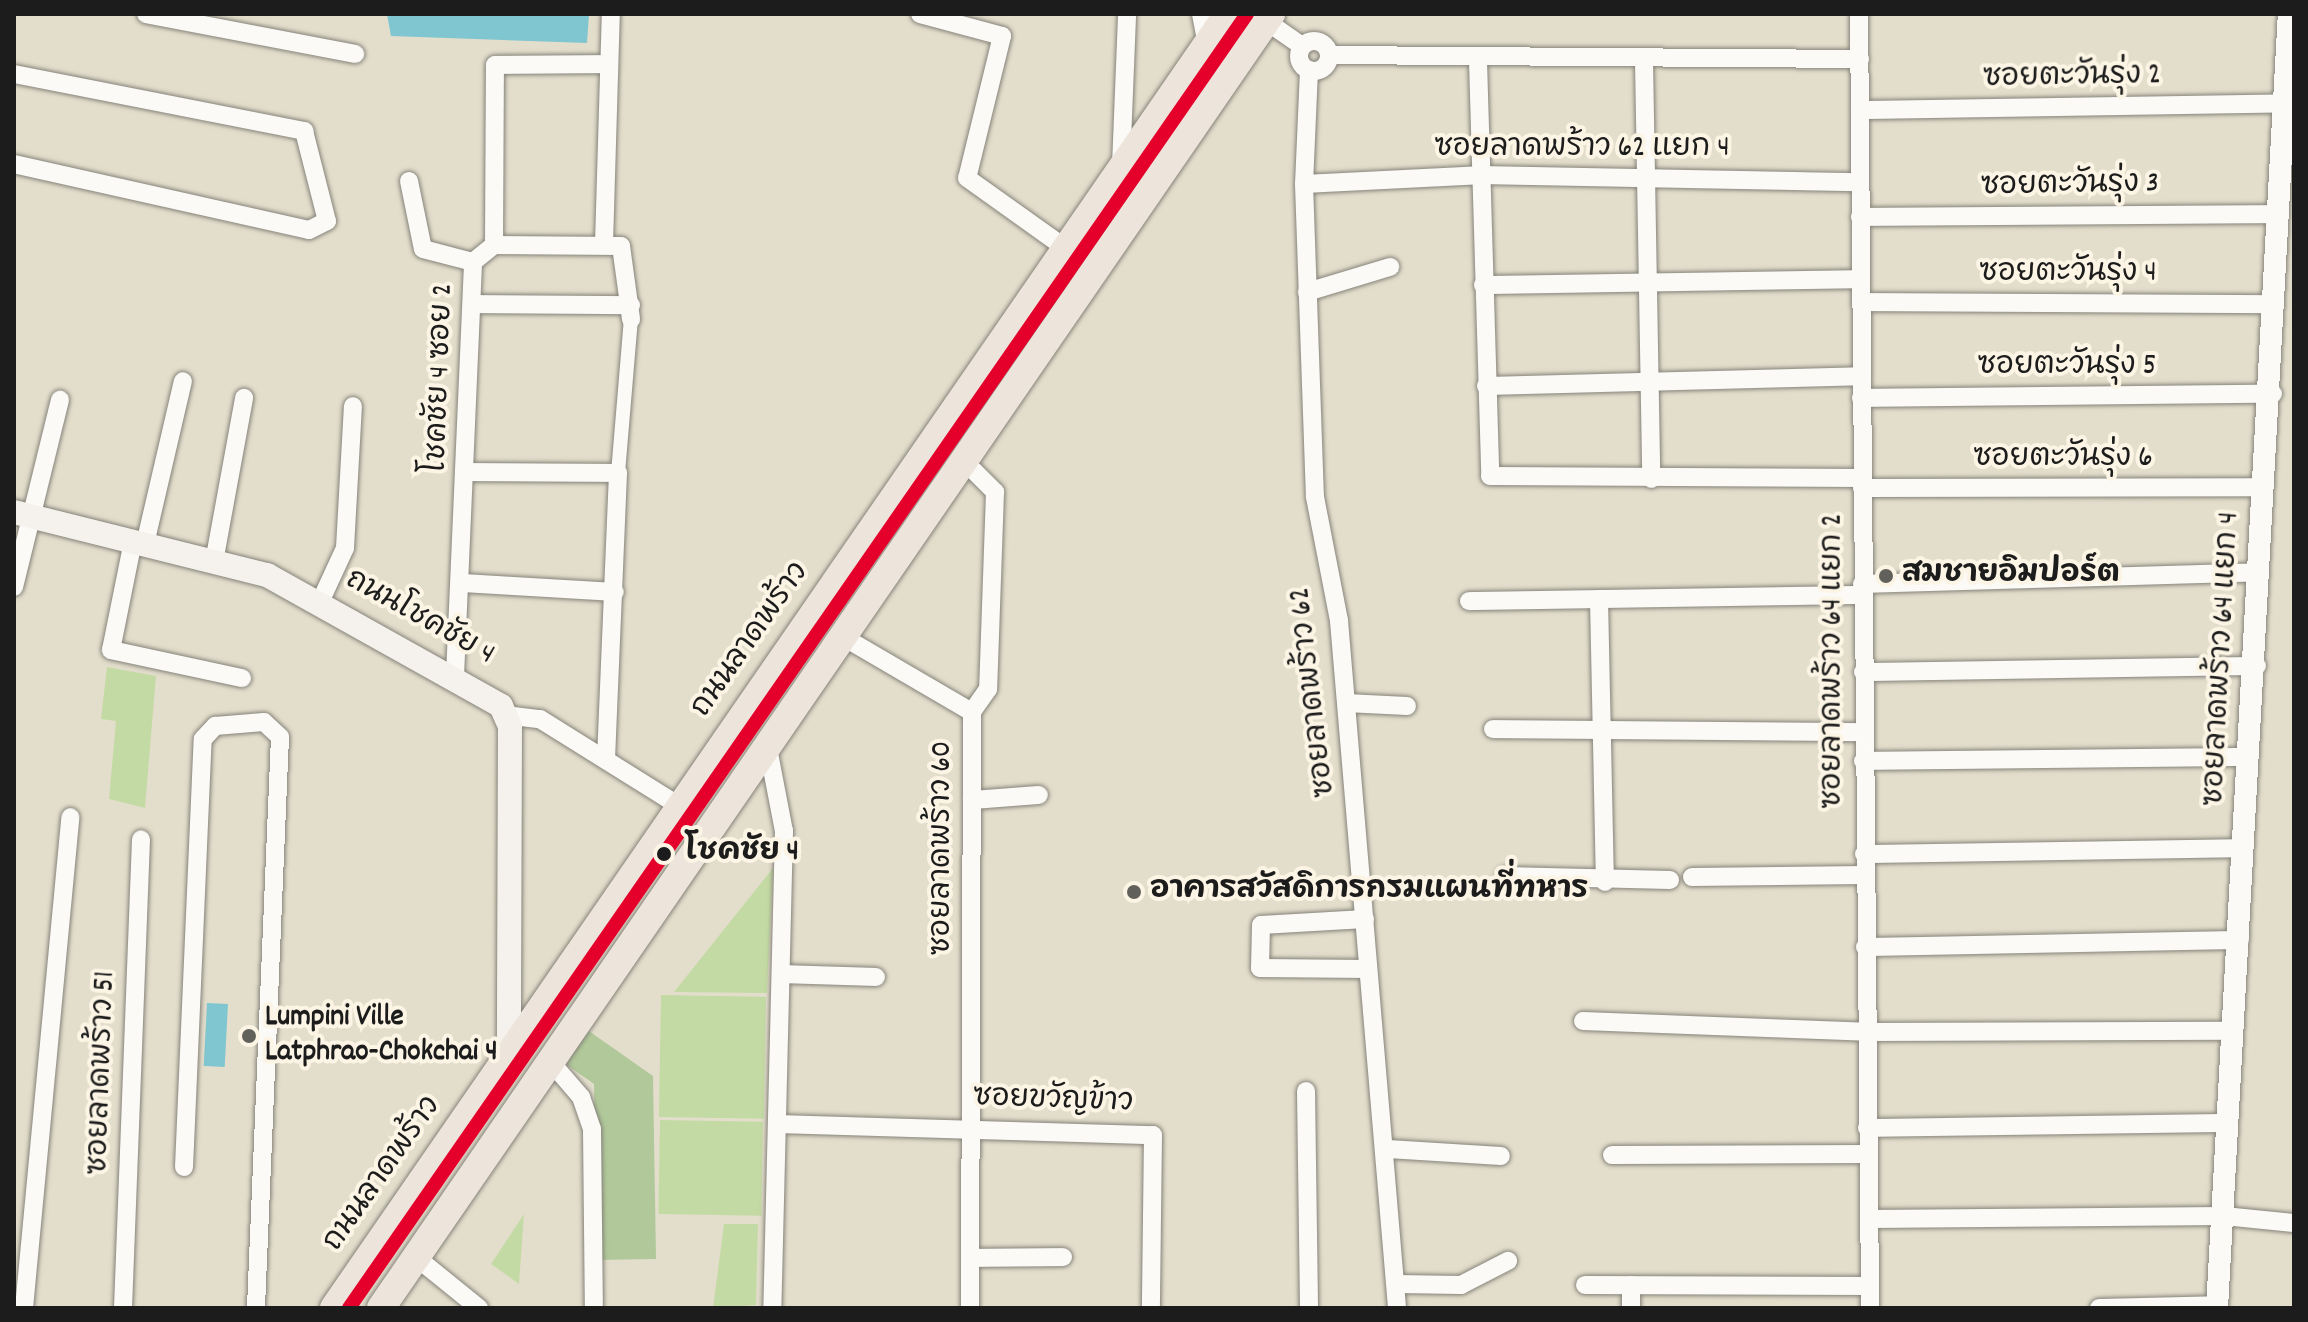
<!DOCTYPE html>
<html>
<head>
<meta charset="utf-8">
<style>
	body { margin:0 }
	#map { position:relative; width:2308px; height:1322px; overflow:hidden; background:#e3decc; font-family:Dekko,"Playpen Sans Thai",sans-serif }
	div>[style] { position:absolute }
	.green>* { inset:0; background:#c4daa4; transform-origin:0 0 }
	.forest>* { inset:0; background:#b1c99a }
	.water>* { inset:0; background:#7fc6d0; transform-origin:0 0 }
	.roads { filter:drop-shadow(0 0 2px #86837a) drop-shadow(0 0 2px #86837a) }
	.pedestrian>* { height:14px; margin:-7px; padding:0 7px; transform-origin:7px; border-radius:7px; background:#fbfaf7 }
	.minor>* { height:18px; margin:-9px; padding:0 9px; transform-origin:9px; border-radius:9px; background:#fbfaf7 }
	.minor>.ring { margin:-9px; padding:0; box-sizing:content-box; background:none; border:18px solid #fbfaf7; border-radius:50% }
	.tertiary>* { height:22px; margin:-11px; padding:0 11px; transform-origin:11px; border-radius:11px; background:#fbfaf7 }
	.secondary>* { height:24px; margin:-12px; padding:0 12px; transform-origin:12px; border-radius:12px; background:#f5f2ed }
	.primary>* { height:28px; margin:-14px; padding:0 14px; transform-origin:14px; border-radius:14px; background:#ede5dc }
	.metro-1>* { height:14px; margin:-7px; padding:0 7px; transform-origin:7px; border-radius:7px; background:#e4002b }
	.dots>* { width:22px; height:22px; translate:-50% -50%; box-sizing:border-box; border:4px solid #fcf5e5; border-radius:50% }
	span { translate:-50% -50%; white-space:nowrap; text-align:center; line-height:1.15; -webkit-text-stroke:8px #fcf5e5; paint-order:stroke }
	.street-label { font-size:30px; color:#1c1c1c }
	.poi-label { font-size:30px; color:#1c1c1c; font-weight:700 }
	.left { translate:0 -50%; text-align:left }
	.stop-label { font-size:30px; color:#1c1c1c; font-weight:700 }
	.frame { position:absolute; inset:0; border:16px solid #1c1c1c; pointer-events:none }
</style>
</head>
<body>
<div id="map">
	<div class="green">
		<i style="clip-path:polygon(107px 667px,156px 676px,145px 808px,109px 799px,116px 721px,101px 719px)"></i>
		<i style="clip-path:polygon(773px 868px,767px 993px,674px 992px)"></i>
		<i style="left:661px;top:995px;width:105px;height:122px;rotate:1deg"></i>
		<i style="left:660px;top:1120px;width:103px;height:94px;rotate:1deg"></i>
		<i style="clip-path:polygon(524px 1214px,519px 1284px,491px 1264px)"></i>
		<i style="clip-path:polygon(724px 1224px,758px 1224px,756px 1305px,713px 1308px)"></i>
	</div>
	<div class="forest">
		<i style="clip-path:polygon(586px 1029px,653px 1076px,656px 1259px,596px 1260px,594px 1084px,563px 1062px)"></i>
	</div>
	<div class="water">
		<i style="clip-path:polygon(387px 14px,589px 14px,587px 43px,391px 36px)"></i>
		<i style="left:207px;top:1003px;width:21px;height:63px;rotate:3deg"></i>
	</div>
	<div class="roads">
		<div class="pedestrian">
			<i style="left:618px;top:473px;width:155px;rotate:-85.2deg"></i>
		</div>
		<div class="minor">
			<i style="left:146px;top:14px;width:213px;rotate:10.8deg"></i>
			<i style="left:920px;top:14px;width:85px;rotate:15deg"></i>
			<i style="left:1002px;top:36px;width:146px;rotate:103.8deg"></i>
			<i style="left:967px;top:178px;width:120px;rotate:35.5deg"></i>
			<i style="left:1201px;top:14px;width:32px;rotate:79deg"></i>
			<i style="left:1859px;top:14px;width:1294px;rotate:89.51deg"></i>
			<i style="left:1266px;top:21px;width:44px;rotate:34.8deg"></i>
			<i class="ring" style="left:1299px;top:41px;width:12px;height:12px"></i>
			<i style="left:1329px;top:55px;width:531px;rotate:0.43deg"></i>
			<i style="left:1478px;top:61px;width:415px;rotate:88.3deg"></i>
			<i style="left:1490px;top:476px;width:372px;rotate:0.3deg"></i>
			<i style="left:1644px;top:61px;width:418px;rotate:89deg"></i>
			<i style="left:1309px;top:70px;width:114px;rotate:92.5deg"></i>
			<i style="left:1304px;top:184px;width:313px;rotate:88deg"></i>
			<i style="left:1315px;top:497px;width:126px;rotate:79deg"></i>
			<i style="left:1339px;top:621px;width:689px;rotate:85.17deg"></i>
			<i style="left:14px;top:74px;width:296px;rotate:11.1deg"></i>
			<i style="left:304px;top:131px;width:93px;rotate:75.7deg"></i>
			<i style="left:327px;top:221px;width:20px;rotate:153deg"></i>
			<i style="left:309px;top:230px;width:302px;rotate:-167.4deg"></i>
			<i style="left:1860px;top:110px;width:425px;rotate:-0.9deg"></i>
			<i style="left:1121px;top:166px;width:152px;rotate:-87.7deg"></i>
			<i style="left:409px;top:181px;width:69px;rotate:78.4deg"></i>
			<i style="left:423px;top:249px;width:52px;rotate:14.6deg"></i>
			<i style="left:1304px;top:184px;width:175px;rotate:-2.9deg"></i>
			<i style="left:1479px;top:175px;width:381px;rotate:1.1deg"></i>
			<i style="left:1860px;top:217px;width:420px;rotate:-0.4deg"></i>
			<i style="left:604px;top:244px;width:230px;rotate:-88.3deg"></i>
			<i style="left:494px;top:245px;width:180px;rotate:-89.7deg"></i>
			<i style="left:495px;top:65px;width:114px;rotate:-0.5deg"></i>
			<i style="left:1483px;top:285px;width:378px;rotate:-0.9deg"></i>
			<i style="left:1307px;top:292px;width:87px;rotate:-16.8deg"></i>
			<i style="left:1861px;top:302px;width:414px;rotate:0.3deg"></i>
			<i style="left:472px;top:304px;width:159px;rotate:0.4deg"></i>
			<i style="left:1486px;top:386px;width:375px;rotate:-1.5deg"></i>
			<i style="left:1861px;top:398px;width:412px;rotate:-0.6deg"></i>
			<i style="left:962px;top:459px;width:47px;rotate:45deg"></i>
			<i style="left:995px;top:492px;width:197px;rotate:92deg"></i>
			<i style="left:988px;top:689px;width:28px;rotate:125deg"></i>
			<i style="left:972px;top:712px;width:596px;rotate:90.19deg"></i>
			<i style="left:468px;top:472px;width:150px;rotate:0.4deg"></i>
			<i style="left:618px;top:473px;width:287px;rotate:92.4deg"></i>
			<i style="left:1862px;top:488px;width:402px;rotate:-0.1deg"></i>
			<i style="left:133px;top:541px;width:111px;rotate:101.4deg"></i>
			<i style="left:111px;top:650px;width:134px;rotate:12.1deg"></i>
			<i style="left:145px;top:544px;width:167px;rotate:-76.9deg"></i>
			<i style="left:214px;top:562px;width:167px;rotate:-79.6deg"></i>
			<i style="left:463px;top:583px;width:152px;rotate:3.4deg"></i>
			<i style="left:1862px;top:584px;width:398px;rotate:-1.7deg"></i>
			<i style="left:14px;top:587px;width:193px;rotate:-76.2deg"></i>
			<i style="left:1599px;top:599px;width:283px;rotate:88.8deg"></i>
			<i style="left:321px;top:600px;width:57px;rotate:-65.2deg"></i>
			<i style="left:345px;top:548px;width:142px;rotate:-86.8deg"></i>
			<i style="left:1469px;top:601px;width:393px;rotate:-0.9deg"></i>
			<i style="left:840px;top:635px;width:153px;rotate:30.3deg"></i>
			<i style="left:1863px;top:672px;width:394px;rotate:-0.9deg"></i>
			<i style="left:455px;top:676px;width:414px;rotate:-87.5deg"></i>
			<i style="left:473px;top:262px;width:27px;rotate:-39deg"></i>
			<i style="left:494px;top:245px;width:127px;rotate:0.5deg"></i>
			<i style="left:621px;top:246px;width:74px;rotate:82.2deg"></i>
			<i style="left:1346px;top:703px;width:61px;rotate:2.8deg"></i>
			<i style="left:505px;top:715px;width:35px;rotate:7deg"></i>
			<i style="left:540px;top:719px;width:164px;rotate:32deg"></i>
			<i style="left:1493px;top:729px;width:370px;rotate:0.5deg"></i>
			<i style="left:767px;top:743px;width:90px;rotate:79.1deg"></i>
			<i style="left:784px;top:831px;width:477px;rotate:91.4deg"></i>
			<i style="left:1863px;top:761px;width:386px;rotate:-0.6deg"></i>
			<i style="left:972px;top:800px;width:67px;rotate:-4.3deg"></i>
			<i style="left:1864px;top:854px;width:379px;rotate:-0.9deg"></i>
			<i style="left:1505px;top:876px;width:165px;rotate:1.4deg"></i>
			<i style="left:1692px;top:877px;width:172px;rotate:-0.7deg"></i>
			<i style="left:1365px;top:919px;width:104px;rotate:176.7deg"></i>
			<i style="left:1261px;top:925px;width:43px;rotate:91.3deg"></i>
			<i style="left:1260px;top:968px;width:108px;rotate:0.5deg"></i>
			<i style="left:1865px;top:947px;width:375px;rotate:-1.1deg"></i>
			<i style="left:781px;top:974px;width:95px;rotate:1.8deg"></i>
			<i style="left:1583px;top:1021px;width:283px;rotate:2.2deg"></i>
			<i style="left:1866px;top:1032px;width:366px;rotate:-0.2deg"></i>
			<i style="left:550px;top:1061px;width:48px;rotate:49.3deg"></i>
			<i style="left:581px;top:1097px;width:34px;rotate:71deg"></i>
			<i style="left:592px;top:1129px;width:179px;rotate:89.4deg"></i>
			<i style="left:1306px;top:1091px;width:217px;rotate:89.2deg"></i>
			<i style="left:778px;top:1124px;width:375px;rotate:1.7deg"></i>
			<i style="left:1153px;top:1135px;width:173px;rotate:90.7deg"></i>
			<i style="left:1867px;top:1128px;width:362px;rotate:-0.8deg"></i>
			<i style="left:1388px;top:1149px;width:113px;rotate:3.5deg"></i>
			<i style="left:1612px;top:1155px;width:256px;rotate:-0.2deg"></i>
			<i style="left:184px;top:1167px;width:428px;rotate:-87.5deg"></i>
			<i style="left:203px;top:739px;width:18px;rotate:-47deg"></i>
			<i style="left:215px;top:726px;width:49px;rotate:-4.7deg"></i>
			<i style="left:264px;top:722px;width:22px;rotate:43deg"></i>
			<i style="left:280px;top:737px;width:572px;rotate:92.41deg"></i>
			<i style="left:1869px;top:1219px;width:355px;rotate:-0.5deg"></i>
			<i style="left:2224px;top:1216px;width:70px;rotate:5.7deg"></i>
			<i style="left:417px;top:1258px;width:80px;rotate:38.9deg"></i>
			<i style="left:970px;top:1258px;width:93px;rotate:-0.6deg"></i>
			<i style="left:1397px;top:1284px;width:64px;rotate:0.9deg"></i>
			<i style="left:1461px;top:1285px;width:53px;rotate:-27.1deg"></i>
			<i style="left:1585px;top:1285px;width:285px;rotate:0.2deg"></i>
			<i style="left:1631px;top:1285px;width:23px;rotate:90deg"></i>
			<i style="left:24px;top:1308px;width:493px;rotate:-84.6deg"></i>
			<i style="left:123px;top:1308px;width:469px;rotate:-87.8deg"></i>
			<i style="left:2099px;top:1308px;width:119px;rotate:-1.4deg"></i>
		</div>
		<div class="tertiary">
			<i style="left:2217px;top:1308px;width:1296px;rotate:-86.82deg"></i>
		</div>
		<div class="secondary">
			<i style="left:14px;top:512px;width:261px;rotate:14deg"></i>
			<i style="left:267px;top:575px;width:268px;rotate:29.2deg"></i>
			<i style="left:501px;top:706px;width:22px;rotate:66deg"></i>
			<i style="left:510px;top:726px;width:328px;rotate:90.2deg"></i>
		</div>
		<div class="primary">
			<i style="left:334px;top:1308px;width:1573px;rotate:-55.36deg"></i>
			<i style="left:381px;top:1308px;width:1571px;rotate:-55.48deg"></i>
		</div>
	</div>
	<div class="metro-1">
		<i style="left:349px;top:1308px;width:1575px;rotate:-55.24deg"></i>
	</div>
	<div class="dots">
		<i style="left:1886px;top:576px;background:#62605a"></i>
		<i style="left:664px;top:854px;background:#1c1c1c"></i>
		<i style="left:1134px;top:892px;background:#62605a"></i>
		<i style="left:249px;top:1036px;background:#62605a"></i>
	</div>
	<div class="street-label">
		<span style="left:2072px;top:79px;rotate:-1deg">ซอยตะวันรุ่ง 2</span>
		<span style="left:1582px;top:150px">ซอยลาดพร้าว 62 แยก 4</span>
		<span style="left:2070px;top:187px;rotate:-1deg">ซอยตะวันรุ่ง 3</span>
		<span style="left:2068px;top:275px">ซอยตะวันรุ่ง 4</span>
		<span style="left:2067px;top:368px">ซอยตะวันรุ่ง 5</span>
		<span style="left:442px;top:378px;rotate:-88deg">โชคชัย 4 ซอย 2</span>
		<span style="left:2063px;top:460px">ซอยตะวันรุ่ง 6</span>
		<span style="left:419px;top:619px;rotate:29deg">ถนนโชคชัย 4</span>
		<span style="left:752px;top:641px;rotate:-55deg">ถนนลาดพร้าว</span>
		<span style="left:2224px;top:659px;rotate:-87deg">ซอยลาดพร้าว 64 แยก 4</span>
		<span style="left:1835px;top:661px;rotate:-90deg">ซอยลาดพร้าว 64 แยก 2</span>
		<span style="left:1315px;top:692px;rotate:-97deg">ซอยลาดพร้าว 62</span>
		<span style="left:944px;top:848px;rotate:-90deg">ซอยลาดพร้าว 60</span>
		<span style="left:104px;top:1073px;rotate:-88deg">ซอยลาดพร้าว 51</span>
		<span style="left:1053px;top:1102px;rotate:2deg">ซอยขวัญข้าว</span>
		<span style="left:384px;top:1175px;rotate:-55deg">ถนนลาดพร้าว</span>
	</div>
	<div class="poi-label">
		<span class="left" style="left:1902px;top:576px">สมชายอิมปอร์ต</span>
		<span class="left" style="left:1150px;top:892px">อาคารสวัสดิการกรมแผนที่ทหาร</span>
		<span class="left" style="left:265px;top:1036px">Lumpini Ville<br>Latphrao-Chokchai 4</span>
	</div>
	<div class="stop-label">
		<span class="left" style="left:685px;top:854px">โชคชัย 4</span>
	</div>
	<div class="frame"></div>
</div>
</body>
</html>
